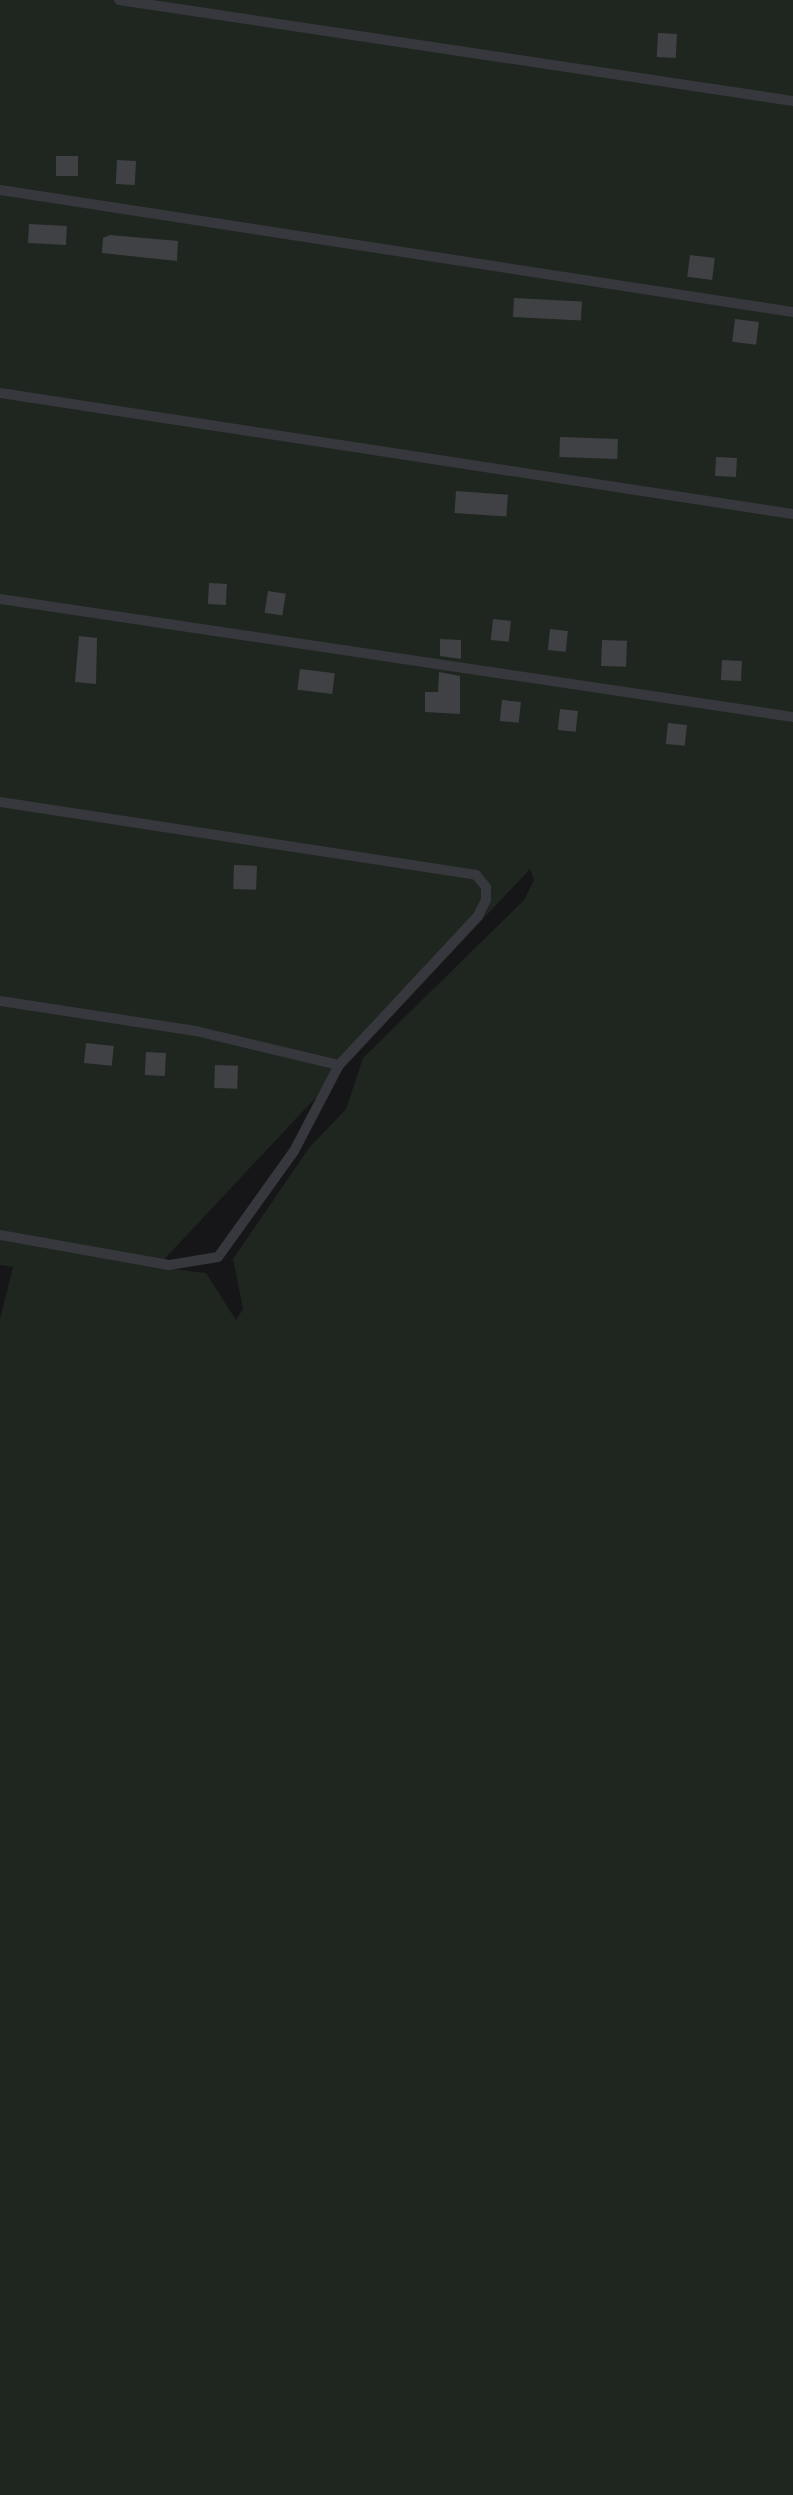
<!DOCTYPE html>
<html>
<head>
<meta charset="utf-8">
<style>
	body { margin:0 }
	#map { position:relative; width:793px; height:2495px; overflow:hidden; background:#161618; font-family:Rubik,sans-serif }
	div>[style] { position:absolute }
	.green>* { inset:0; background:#1e261f }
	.building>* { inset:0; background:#404145; transform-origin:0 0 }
	.lane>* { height:10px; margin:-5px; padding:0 5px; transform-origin:5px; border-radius:5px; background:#37383d }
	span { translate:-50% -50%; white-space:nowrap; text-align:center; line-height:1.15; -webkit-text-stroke:8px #111113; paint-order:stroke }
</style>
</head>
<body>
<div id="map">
	<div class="green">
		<i style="clip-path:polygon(evenodd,0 0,793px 0,793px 2495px,0 2495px,0 1319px,13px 1267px,0 1265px,0 0,530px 869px,534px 880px,524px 900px,363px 1058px,346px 1109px,309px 1148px,233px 1259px,243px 1309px,236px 1320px,206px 1273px,157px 1267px,530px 869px)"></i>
	</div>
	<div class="building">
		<i style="left:658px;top:33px;width:19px;height:24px;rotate:3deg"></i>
		<i style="left:56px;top:156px;width:22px;height:20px"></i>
		<i style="left:117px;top:160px;width:19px;height:24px;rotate:3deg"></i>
		<i style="left:29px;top:224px;width:38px;height:19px;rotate:3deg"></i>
		<i style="clip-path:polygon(110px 235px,178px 241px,177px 261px,102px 253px,103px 238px)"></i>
		<i style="left:690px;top:255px;width:25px;height:22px;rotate:7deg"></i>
		<i style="left:514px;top:298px;width:68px;height:19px;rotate:3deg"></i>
		<i style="left:735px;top:319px;width:24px;height:23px;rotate:7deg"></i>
		<i style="left:560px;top:437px;width:58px;height:20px;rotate:2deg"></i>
		<i style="left:716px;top:457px;width:21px;height:19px;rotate:3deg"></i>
		<i style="left:456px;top:491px;width:52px;height:22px;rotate:4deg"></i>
		<i style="left:209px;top:583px;width:18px;height:21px;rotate:3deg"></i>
		<i style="left:268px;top:591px;width:18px;height:22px;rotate:9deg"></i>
		<i style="left:493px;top:619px;width:18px;height:21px;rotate:6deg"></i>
		<i style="left:550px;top:629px;width:18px;height:21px;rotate:6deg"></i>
		<i style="clip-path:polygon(79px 636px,97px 638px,96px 684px,75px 682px)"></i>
		<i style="clip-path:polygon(440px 639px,461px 640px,461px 659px,440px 656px)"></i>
		<i style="left:602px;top:640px;width:25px;height:26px;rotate:2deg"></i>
		<i style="left:722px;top:660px;width:20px;height:20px;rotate:3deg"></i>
		<i style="left:300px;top:669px;width:35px;height:21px;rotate:7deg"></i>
		<i style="clip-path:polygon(439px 672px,460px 676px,460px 714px,425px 712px,425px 692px,438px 692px)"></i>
		<i style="left:502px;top:700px;width:19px;height:21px;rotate:6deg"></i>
		<i style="left:560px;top:709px;width:18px;height:21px;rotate:6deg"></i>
		<i style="left:668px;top:723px;width:19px;height:21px;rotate:6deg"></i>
		<i style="left:234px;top:865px;width:23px;height:24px;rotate:2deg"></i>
		<i style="left:86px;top:1043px;width:28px;height:20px;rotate:6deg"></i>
		<i style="left:146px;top:1052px;width:20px;height:23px;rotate:3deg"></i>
		<i style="left:215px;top:1065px;width:23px;height:23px;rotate:2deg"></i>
	</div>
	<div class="lane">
		<i style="left:119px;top:0;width:682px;rotate:8.52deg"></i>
		<i style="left:0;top:190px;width:802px;rotate:8.75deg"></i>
		<i style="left:0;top:393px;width:802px;rotate:8.68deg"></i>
		<i style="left:0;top:599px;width:802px;rotate:8.46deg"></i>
		<i style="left:0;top:802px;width:482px;rotate:8.7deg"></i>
		<i style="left:476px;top:875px;width:16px;rotate:50deg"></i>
		<i style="left:486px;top:887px;width:13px;rotate:90deg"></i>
		<i style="left:486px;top:900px;width:18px;rotate:117deg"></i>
		<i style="left:478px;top:916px;width:204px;rotate:133deg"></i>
		<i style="left:339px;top:1065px;width:97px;rotate:117.6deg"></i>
		<i style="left:294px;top:1151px;width:130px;rotate:125.6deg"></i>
		<i style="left:218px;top:1257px;width:50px;rotate:170.7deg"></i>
		<i style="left:169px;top:1265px;width:172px;rotate:-169.9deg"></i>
		<i style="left:0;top:1001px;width:198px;rotate:8.7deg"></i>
		<i style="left:196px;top:1031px;width:147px;rotate:13.4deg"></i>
	</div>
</div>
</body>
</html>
